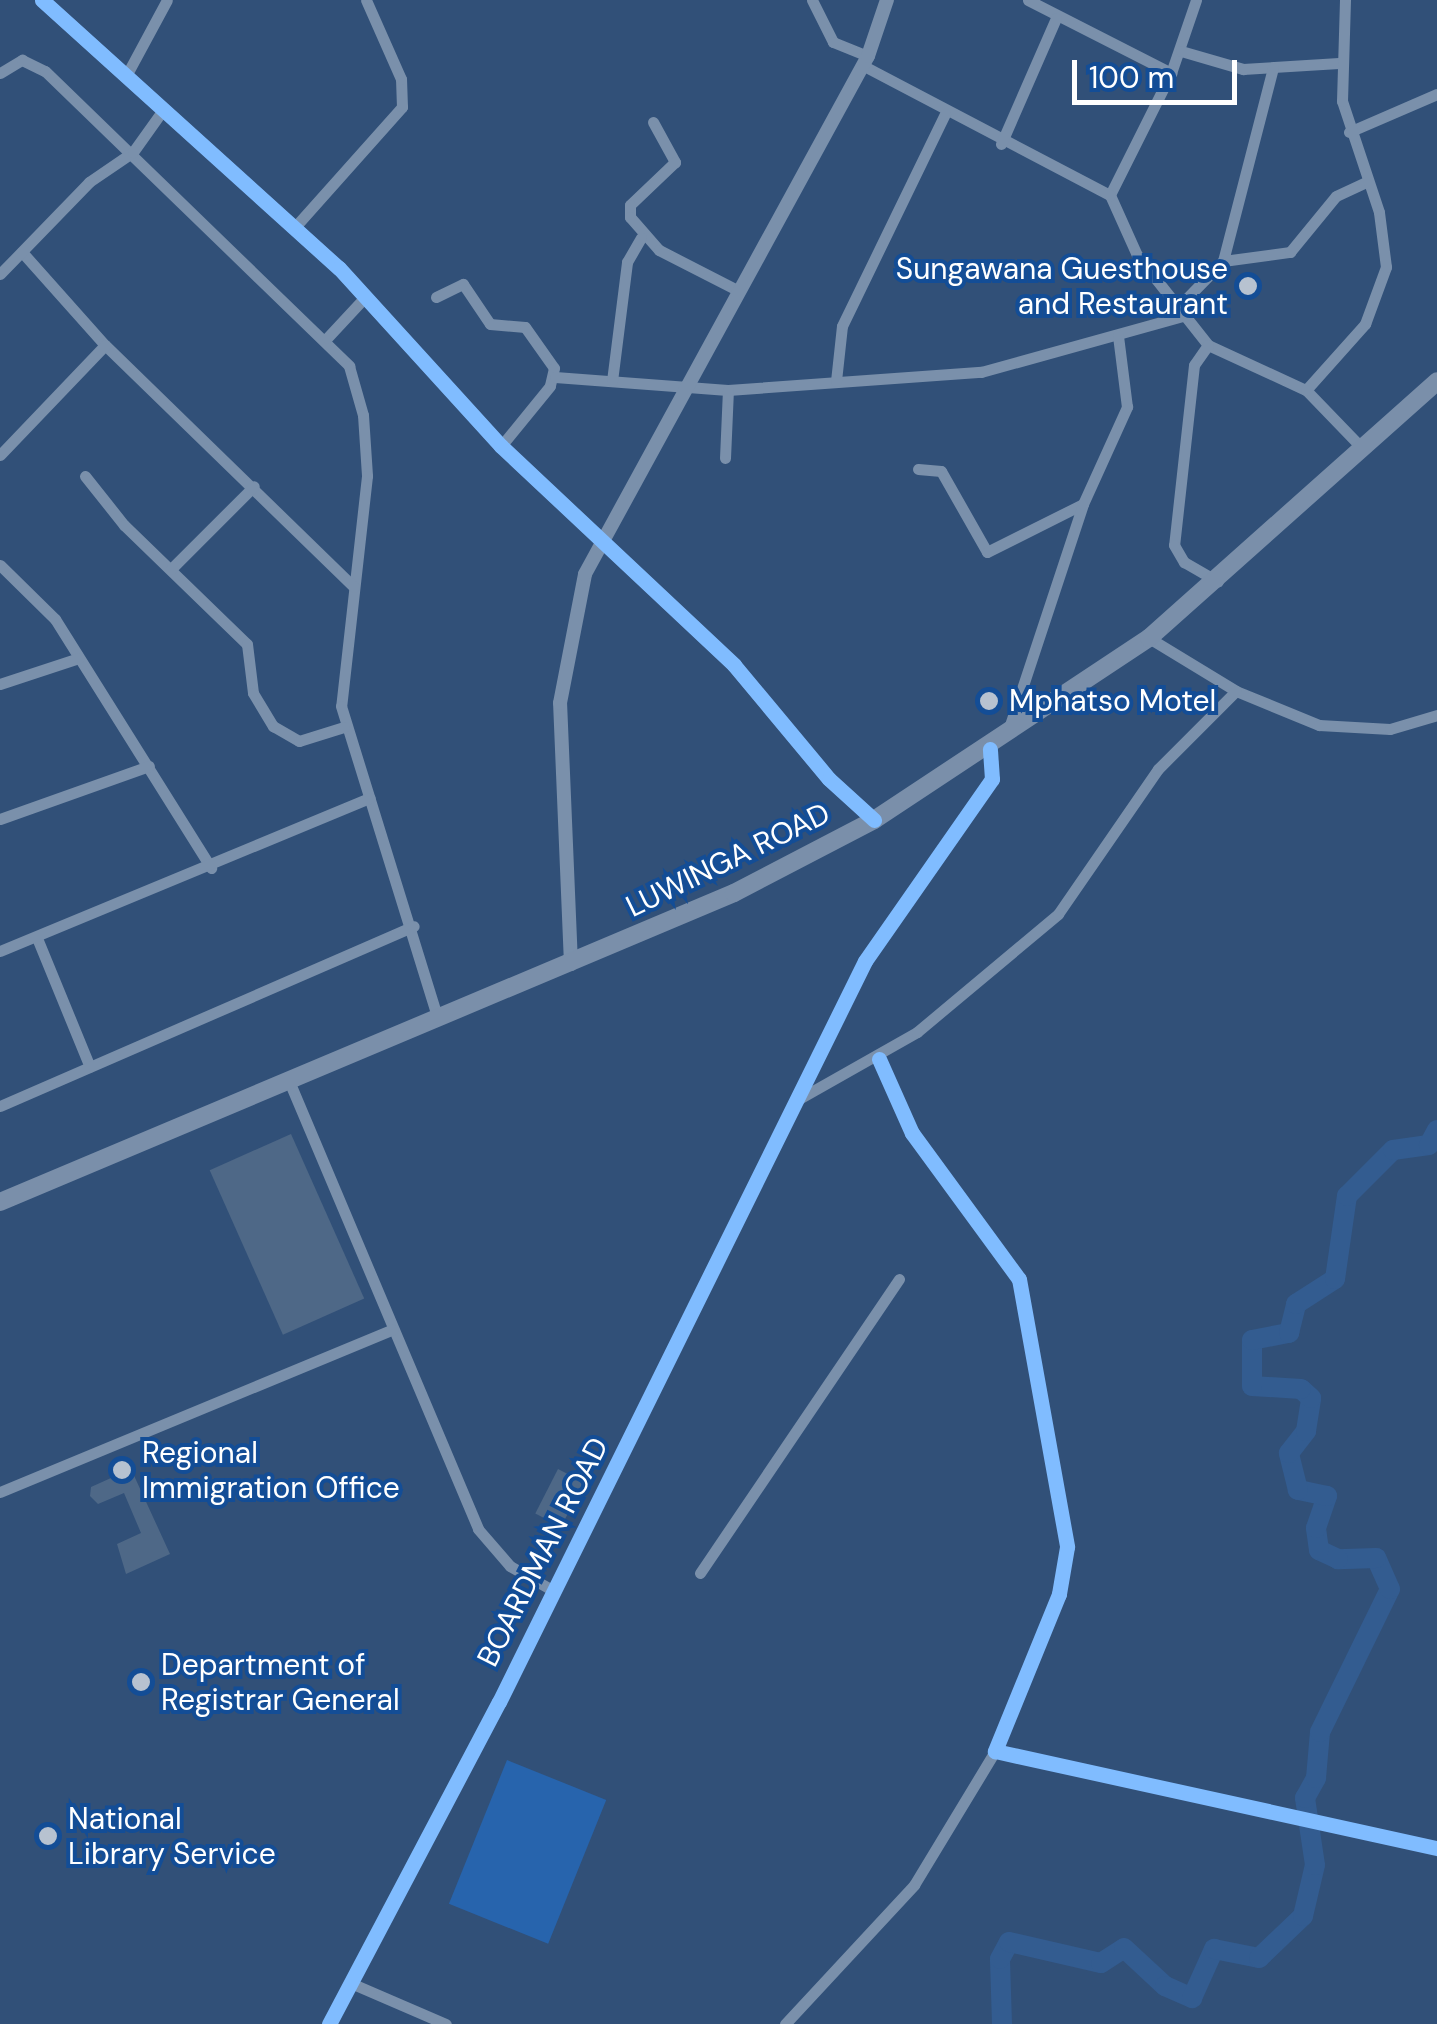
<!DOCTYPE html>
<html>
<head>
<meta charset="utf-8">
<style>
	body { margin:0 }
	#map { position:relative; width:1437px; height:2024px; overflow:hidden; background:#315078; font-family:"DM Sans",sans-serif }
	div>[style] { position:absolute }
	.green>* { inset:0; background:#2764ad; transform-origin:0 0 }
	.river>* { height:20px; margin:-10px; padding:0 10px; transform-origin:10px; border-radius:10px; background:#335c90 }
	.building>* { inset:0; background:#4e6887; transform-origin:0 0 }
	.minor>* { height:11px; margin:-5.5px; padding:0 5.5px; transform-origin:5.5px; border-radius:5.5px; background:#7a90ab }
	.tertiary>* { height:14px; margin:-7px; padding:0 7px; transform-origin:7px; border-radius:7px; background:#7a90ab }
	.trunk>* { height:18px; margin:-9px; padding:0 9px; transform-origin:9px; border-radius:9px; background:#7a8faa }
	.cycleway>* { height:15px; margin:-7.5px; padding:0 7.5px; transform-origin:7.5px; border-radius:7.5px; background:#80bcff }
	.dots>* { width:28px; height:28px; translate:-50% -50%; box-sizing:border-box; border:5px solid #134d96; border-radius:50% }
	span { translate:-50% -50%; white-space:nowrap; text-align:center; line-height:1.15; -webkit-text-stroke:8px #134d96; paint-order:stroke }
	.poi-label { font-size:30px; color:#fff }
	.right { translate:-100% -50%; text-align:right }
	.left { translate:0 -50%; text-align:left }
	.street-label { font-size:30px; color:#fff }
	.scale { position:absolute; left:1072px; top:60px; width:165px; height:45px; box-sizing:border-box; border:5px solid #fff; border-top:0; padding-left:12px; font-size:30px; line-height:35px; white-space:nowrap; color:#fff; -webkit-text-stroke:8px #134d96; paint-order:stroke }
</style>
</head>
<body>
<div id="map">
	<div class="green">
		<i style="left:507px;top:1760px;width:107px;height:155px;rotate:22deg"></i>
	</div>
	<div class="river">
		<i style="left:1002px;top:2024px;width:65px;rotate:-91.8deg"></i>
		<i style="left:1000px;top:1959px;width:19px;rotate:-62deg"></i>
		<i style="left:1009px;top:1942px;width:94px;rotate:12.9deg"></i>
		<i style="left:1101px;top:1963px;width:27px;rotate:-33deg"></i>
		<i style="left:1124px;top:1948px;width:56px;rotate:42.8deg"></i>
		<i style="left:1165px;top:1986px;width:30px;rotate:24deg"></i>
		<i style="left:1192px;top:1998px;width:54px;rotate:-65.8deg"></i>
		<i style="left:1214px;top:1949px;width:46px;rotate:11.3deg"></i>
		<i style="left:1259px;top:1958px;width:61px;rotate:-43.7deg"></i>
		<i style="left:1303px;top:1916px;width:52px;rotate:-76.8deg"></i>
		<i style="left:1315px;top:1865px;width:68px;rotate:-98.5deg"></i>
		<i style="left:1305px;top:1798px;width:23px;rotate:-61deg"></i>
		<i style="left:1316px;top:1778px;width:46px;rotate:-85deg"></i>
		<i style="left:1320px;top:1732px;width:159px;rotate:-63.9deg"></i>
		<i style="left:1390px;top:1589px;width:34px;rotate:-114deg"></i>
		<i style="left:1376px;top:1558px;width:38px;rotate:178deg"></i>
		<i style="left:1338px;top:1559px;width:21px;rotate:-155deg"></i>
		<i style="left:1319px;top:1550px;width:22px;rotate:-98deg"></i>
		<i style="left:1316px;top:1528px;width:34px;rotate:-71deg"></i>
		<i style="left:1327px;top:1496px;width:30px;rotate:-168deg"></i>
		<i style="left:1298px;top:1490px;width:38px;rotate:-104deg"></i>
		<i style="left:1289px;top:1453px;width:28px;rotate:-52deg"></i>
		<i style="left:1306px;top:1431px;width:33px;rotate:-81deg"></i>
		<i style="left:1311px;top:1398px;width:13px;rotate:-138deg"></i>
		<i style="left:1301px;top:1389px;width:49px;rotate:-176.5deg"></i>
		<i style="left:1252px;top:1386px;width:46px;rotate:-90deg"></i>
		<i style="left:1252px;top:1340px;width:38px;rotate:-11deg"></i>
		<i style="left:1289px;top:1333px;width:30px;rotate:-76deg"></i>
		<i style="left:1296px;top:1304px;width:46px;rotate:-32.7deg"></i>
		<i style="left:1335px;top:1279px;width:84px;rotate:-81.8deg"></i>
		<i style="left:1347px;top:1196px;width:65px;rotate:-45deg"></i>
		<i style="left:1393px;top:1150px;width:36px;rotate:-8deg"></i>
		<i style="left:1429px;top:1145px;width:17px;rotate:-62deg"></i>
	</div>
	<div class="building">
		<i style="left:291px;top:1134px;width:180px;height:89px;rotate:66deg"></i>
		<i style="clip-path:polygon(131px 1469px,170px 1554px,126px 1574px,117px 1544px,141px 1533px,124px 1493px,98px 1504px,90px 1496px,91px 1487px)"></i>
		<i style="left:558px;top:1469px;width:29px;height:50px;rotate:27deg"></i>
	</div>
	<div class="minor">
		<i style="left:812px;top:0;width:47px;rotate:63.4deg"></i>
		<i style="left:833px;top:42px;width:38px;rotate:22deg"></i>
		<i style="left:1028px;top:0;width:161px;rotate:27deg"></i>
		<i style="left:1196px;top:0;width:77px;rotate:108.9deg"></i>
		<i style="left:1171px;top:73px;width:136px;rotate:116.6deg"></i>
		<i style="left:1110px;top:195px;width:66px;rotate:65.8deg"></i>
		<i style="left:1137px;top:255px;width:115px;rotate:51.7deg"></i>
		<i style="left:1208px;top:345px;width:108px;rotate:24.7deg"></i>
		<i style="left:1306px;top:390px;width:83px;rotate:46deg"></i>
		<i style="left:1181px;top:51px;width:65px;rotate:16.2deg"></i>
		<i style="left:1243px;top:69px;width:96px;rotate:-3.6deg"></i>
		<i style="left:862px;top:65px;width:280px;rotate:27.7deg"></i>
		<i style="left:0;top:73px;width:26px;rotate:-31deg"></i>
		<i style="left:22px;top:60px;width:25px;rotate:26deg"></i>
		<i style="left:45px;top:71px;width:424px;rotate:44.1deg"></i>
		<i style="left:349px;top:366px;width:51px;rotate:74.1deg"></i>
		<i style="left:363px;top:415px;width:61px;rotate:86.2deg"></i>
		<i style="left:367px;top:476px;width:231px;rotate:96.4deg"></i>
		<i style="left:341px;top:706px;width:328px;rotate:72.8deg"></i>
		<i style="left:126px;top:76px;width:86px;rotate:-61.7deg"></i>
		<i style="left:653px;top:122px;width:46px;rotate:61.2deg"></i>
		<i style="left:675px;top:162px;width:62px;rotate:136.3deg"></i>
		<i style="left:630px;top:205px;width:12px;rotate:90deg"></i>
		<i style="left:630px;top:217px;width:44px;rotate:48.7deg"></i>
		<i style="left:659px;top:250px;width:88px;rotate:27.1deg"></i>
		<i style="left:1349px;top:132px;width:96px;rotate:-23.4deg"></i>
		<i style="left:1001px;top:144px;width:137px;rotate:-66.4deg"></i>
		<i style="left:295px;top:227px;width:161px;rotate:-48.3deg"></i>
		<i style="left:402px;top:107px;width:28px;rotate:-92deg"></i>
		<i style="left:401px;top:79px;width:86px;rotate:-113.9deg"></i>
		<i style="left:22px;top:252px;width:125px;rotate:48.3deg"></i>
		<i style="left:105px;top:345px;width:347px;rotate:44.2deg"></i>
		<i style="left:1223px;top:261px;width:68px;rotate:-7.7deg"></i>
		<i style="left:1290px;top:252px;width:72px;rotate:-50.6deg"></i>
		<i style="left:1336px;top:196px;width:35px;rotate:-25deg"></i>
		<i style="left:0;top:274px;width:128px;rotate:-45.9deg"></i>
		<i style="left:89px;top:182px;width:53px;rotate:-34.3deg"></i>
		<i style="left:133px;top:152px;width:52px;rotate:-54.5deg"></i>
		<i style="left:436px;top:297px;width:30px;rotate:-26deg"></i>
		<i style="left:463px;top:284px;width:48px;rotate:56deg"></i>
		<i style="left:490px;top:324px;width:35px;rotate:5deg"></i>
		<i style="left:525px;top:327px;width:50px;rotate:54.7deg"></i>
		<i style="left:554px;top:368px;width:18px;rotate:103deg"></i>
		<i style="left:550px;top:386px;width:77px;rotate:129.2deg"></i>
		<i style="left:1181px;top:304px;width:60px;rotate:-45.7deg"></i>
		<i style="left:1223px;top:261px;width:199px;rotate:-75.5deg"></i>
		<i style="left:327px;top:338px;width:57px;rotate:-47.1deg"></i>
		<i style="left:1208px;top:345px;width:24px;rotate:125deg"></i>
		<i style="left:1194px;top:365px;width:181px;rotate:96.3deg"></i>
		<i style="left:1174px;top:545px;width:20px;rotate:60deg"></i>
		<i style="left:1184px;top:562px;width:39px;rotate:30deg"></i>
		<i style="left:555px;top:377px;width:173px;rotate:4.3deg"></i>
		<i style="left:728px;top:390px;width:254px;rotate:-4.1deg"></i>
		<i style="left:981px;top:372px;width:214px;rotate:-15.5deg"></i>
		<i style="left:612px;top:381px;width:120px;rotate:-82.8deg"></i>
		<i style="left:627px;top:262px;width:28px;rotate:-60deg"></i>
		<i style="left:836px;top:381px;width:55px;rotate:-83.8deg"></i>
		<i style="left:842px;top:326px;width:236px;rotate:-64.1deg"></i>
		<i style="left:1306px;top:390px;width:89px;rotate:-48.2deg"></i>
		<i style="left:1365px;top:324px;width:61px;rotate:-69.8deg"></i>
		<i style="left:1386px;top:267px;width:55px;rotate:-97.3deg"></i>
		<i style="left:1379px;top:212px;width:117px;rotate:-108.4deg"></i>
		<i style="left:1342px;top:101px;width:101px;rotate:-88.3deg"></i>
		<i style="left:0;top:455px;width:152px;rotate:-46.3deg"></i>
		<i style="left:725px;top:458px;width:68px;rotate:-87.5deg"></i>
		<i style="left:918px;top:469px;width:23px;rotate:5deg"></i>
		<i style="left:941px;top:471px;width:93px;rotate:60.4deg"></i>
		<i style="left:987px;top:552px;width:107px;rotate:-26.6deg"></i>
		<i style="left:85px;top:476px;width:63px;rotate:51.5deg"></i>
		<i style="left:124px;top:525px;width:171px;rotate:44.1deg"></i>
		<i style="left:247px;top:644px;width:49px;rotate:83deg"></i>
		<i style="left:253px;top:693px;width:39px;rotate:59deg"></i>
		<i style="left:273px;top:726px;width:30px;rotate:30deg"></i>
		<i style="left:299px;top:741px;width:47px;rotate:-17.3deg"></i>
		<i style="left:0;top:565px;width:77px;rotate:44.5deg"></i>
		<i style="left:55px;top:619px;width:294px;rotate:57.9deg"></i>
		<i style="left:171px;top:569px;width:117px;rotate:-45deg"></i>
		<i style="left:1149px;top:638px;width:102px;rotate:31.3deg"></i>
		<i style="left:1236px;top:691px;width:90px;rotate:22.3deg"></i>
		<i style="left:1319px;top:725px;width:71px;rotate:3.2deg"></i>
		<i style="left:1390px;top:729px;width:49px;rotate:-16.6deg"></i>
		<i style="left:0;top:684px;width:83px;rotate:-18.2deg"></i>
		<i style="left:1008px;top:731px;width:239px;rotate:-71.7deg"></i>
		<i style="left:1083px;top:504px;width:107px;rotate:-65.6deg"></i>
		<i style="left:1127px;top:407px;width:72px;rotate:-97.2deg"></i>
		<i style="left:0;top:819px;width:158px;rotate:-19.6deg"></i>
		<i style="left:37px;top:938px;width:139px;rotate:67.7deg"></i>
		<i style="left:0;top:951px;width:400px;rotate:-22.5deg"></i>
		<i style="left:879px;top:1059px;width:81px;rotate:66deg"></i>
		<i style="left:912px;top:1133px;width:181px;rotate:53.8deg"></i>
		<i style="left:1019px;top:1279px;width:272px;rotate:79.8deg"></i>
		<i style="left:1067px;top:1547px;width:48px;rotate:99.7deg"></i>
		<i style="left:1059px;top:1594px;width:170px;rotate:112.2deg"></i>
		<i style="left:995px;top:1751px;width:453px;rotate:12.4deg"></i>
		<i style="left:289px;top:1081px;width:486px;rotate:67.1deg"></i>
		<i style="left:478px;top:1529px;width:49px;rotate:49.1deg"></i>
		<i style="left:510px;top:1566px;width:48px;rotate:29.7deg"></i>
		<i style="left:797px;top:1100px;width:138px;rotate:-29.5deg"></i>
		<i style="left:917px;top:1032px;width:184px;rotate:-39.9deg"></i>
		<i style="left:1058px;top:914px;width:176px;rotate:-55.4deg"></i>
		<i style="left:1158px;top:769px;width:110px;rotate:-45deg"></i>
		<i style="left:0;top:1106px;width:451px;rotate:-23.5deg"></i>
		<i style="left:0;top:1492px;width:425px;rotate:-22.5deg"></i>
		<i style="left:700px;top:1573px;width:355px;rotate:-55.9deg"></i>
		<i style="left:353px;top:1984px;width:101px;rotate:23.3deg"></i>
		<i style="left:329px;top:2024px;width:364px;rotate:-62.2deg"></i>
		<i style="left:499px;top:1702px;width:826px;rotate:-63.71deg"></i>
		<i style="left:865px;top:961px;width:222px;rotate:-55.1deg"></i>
		<i style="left:992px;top:779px;width:30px;rotate:-94deg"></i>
		<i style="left:785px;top:2024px;width:190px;rotate:-47.1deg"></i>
		<i style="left:914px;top:1885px;width:157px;rotate:-58.8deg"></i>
	</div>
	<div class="tertiary">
		<i style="left:42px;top:0;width:400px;rotate:42.1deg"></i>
		<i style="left:339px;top:268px;width:241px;rotate:47.7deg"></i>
		<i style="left:501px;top:446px;width:320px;rotate:43.2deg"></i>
		<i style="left:734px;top:665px;width:148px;rotate:50.2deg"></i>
		<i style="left:829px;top:779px;width:61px;rotate:42.3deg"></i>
		<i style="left:571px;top:964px;width:261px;rotate:-92.4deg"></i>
		<i style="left:560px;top:703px;width:131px;rotate:-79deg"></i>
		<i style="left:585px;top:574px;width:590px;rotate:-61.35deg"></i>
		<i style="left:868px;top:56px;width:59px;rotate:-71.3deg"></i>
	</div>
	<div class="trunk">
		<i style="left:0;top:1202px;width:796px;rotate:-22.83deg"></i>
		<i style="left:734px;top:893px;width:158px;rotate:-27.5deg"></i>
		<i style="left:874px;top:820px;width:330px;rotate:-33.5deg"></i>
		<i style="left:1149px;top:638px;width:386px;rotate:-41.7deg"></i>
	</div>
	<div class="cycleway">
		<i style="left:42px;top:0;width:400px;rotate:42.1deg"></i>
		<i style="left:339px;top:268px;width:241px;rotate:47.7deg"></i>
		<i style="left:501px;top:446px;width:320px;rotate:43.2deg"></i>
		<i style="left:734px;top:665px;width:148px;rotate:50.2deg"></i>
		<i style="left:829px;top:779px;width:61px;rotate:42.3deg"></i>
		<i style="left:879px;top:1059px;width:81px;rotate:66deg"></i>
		<i style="left:912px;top:1133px;width:181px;rotate:53.8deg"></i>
		<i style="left:1019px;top:1279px;width:272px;rotate:79.8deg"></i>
		<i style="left:1067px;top:1547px;width:48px;rotate:99.7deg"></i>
		<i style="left:1059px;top:1594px;width:170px;rotate:112.2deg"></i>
		<i style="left:995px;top:1751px;width:453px;rotate:12.4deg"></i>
		<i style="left:329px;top:2024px;width:364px;rotate:-62.2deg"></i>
		<i style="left:499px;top:1702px;width:826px;rotate:-63.71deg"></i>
		<i style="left:865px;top:961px;width:222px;rotate:-55.1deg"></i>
		<i style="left:992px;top:779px;width:30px;rotate:-94deg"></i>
	</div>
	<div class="dots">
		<i style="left:1248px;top:286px;background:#b7c2d0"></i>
		<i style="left:989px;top:701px;background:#b7c2d0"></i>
		<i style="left:122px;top:1470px;background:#b7c2d0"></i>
		<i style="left:141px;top:1682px;background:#b7c2d0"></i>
		<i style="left:48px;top:1836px;background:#b7c2d0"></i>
	</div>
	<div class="poi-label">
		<span class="right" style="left:1228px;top:286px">Sungawana Guesthouse<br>and Restaurant</span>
		<span class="left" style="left:1009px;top:701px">Mphatso Motel</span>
		<span class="left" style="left:142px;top:1470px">Regional<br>Immigration Office</span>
		<span class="left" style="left:161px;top:1682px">Department of<br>Registrar General</span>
		<span class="left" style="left:68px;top:1836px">National<br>Library Service</span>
	</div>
	<div class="street-label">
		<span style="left:728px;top:860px;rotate:-26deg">LUWINGA ROAD</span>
		<span style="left:543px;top:1552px;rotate:-63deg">BOARDMAN ROAD</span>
	</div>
	<div class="scale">100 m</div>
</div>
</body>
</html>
